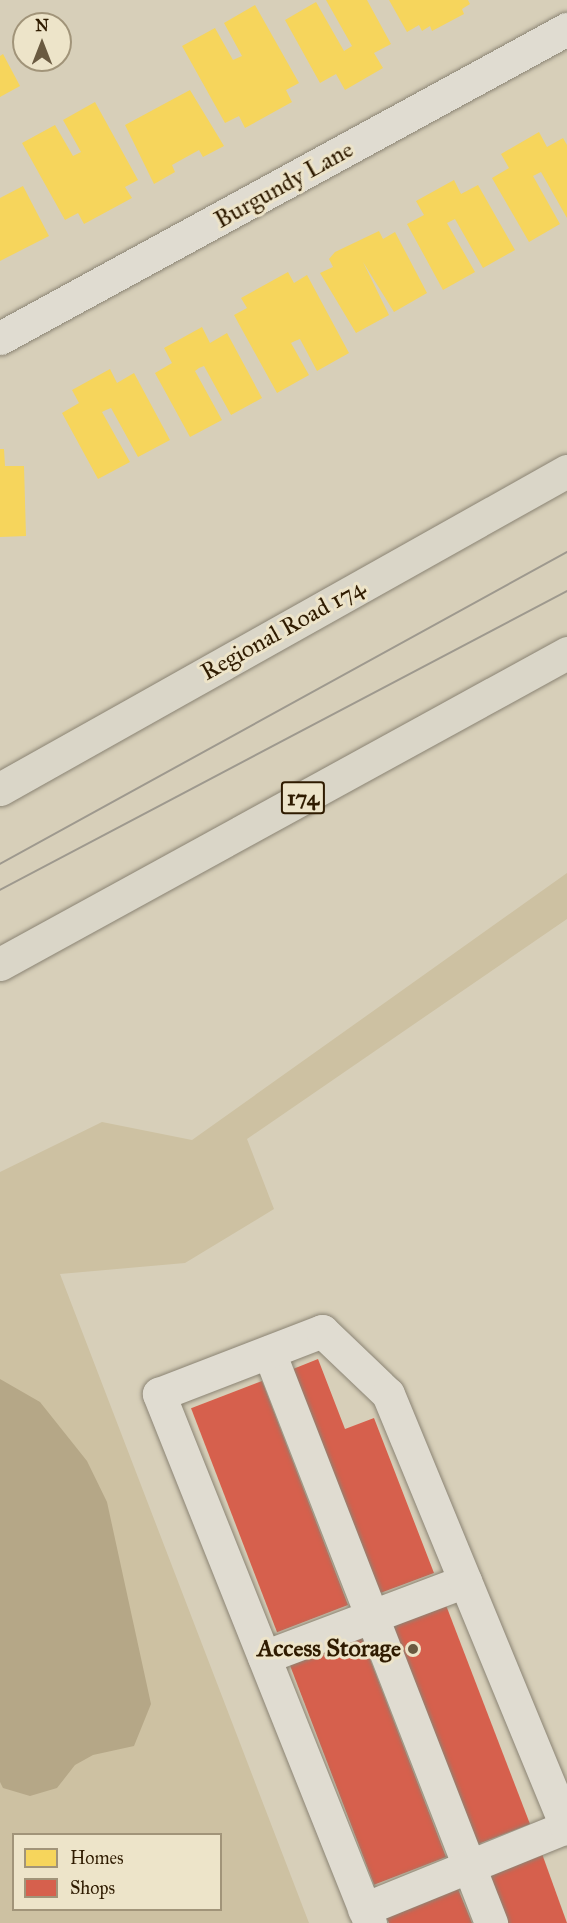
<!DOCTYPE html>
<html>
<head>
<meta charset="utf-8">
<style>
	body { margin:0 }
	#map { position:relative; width:567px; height:1923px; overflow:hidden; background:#d7cfb9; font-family:"IM FELL Great Primer",serif }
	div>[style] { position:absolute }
	.green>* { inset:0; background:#cdc1a2 }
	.water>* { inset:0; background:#b5a787 }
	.homes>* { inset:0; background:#f6d55c }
	.shops>* { inset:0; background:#d6604d; transform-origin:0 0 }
	.roads { filter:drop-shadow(0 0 2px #8b8474) drop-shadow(0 0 2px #8b8474) }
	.minor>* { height:33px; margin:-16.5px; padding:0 16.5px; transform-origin:16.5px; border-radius:16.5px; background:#e0dcd1 }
	.highway>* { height:33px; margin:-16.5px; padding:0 16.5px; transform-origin:16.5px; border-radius:16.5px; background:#dad6c8 }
	.tram>* { height:1.5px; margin:-0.75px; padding:0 0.75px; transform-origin:0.75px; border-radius:0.75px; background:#9e998e }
	.dots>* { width:16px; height:16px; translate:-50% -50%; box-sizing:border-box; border:3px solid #ede4c9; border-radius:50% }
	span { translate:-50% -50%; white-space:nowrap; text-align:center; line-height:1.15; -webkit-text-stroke:6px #ede4c9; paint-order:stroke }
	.shield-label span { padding:2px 4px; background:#ede4c9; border:2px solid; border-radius:4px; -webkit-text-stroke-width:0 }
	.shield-label { font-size:22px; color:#2f1b00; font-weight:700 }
	.street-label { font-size:24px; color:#2f1b00 }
	.poi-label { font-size:24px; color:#2f1b00; font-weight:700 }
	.right { translate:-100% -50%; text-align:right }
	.legend { position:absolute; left:12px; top:1833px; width:210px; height:78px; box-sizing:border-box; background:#ede4c9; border:2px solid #a19479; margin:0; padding:8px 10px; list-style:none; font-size:18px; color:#2f1b00 }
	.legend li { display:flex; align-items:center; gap:12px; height:30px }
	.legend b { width:30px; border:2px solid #a19479 }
	.north { position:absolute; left:12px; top:12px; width:60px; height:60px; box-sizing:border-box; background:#ede4c9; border:2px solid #a19479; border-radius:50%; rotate:0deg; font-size:16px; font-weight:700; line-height:24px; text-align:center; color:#2f1b00 }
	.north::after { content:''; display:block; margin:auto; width:21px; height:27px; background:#6a5a41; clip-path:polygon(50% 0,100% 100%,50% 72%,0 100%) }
</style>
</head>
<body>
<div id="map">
	<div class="green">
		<i style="clip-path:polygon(evenodd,567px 873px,567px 919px,247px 1139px,274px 1209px,185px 1263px,60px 1274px,309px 1923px,0 1923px,0 1172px,102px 1122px,192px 1140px,567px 873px,14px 1834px,220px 1834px,220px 1910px,14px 1910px,14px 1834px)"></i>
	</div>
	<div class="water">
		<i style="clip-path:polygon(0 1379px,40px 1402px,87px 1461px,107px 1502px,151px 1704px,134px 1746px,93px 1755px,75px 1765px,57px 1788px,30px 1796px,3px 1788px,0 1782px)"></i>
	</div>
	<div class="homes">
		<i style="clip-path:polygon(326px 0,367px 0,391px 44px,374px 53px,383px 68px,345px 90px,336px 74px,320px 83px,285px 20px,316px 2px,344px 51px,352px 46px)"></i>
		<i style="clip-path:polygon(389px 0,468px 0,470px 4px,462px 9px,464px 14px,432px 31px,430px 26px,422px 31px,419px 25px,407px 32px)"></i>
		<i style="clip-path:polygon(255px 5px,299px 83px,286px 90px,292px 102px,245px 128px,239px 116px,225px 123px,182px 46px,215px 28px,233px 60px,242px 56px,224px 23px)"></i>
		<i style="clip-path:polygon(3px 54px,20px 86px,0 97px,0 56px)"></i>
		<i style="clip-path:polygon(190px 90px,224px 146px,203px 157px,199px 150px,172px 165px,175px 172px,154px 184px,125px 125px)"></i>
		<i style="clip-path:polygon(95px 102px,138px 180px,125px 187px,132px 198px,84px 224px,78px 213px,65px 220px,22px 143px,55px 125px,73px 156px,81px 152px,63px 120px)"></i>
		<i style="clip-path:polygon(539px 132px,547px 147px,563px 138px,567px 145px,567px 218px,541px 172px,533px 176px,560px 224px,529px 242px,492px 178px,509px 168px,501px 154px)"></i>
		<i style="clip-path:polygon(454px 180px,461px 194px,478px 185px,515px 250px,483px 268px,455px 219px,447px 223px,475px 272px,443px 290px,407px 224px,424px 215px,416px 201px)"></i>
		<i style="clip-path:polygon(23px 186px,49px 236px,0 261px,0 198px)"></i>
		<i style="clip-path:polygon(379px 231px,383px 239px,395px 232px,427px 293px,394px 312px,363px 262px,389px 315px,356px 333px,320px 273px,333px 267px,329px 259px,335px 252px)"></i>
		<i style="clip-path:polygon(288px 272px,294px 283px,307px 275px,349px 353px,317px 371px,300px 339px,295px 341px,291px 343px,309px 375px,277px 393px,234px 315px,247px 308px,241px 298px)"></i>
		<i style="clip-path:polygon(202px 327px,210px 343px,227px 333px,262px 398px,231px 415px,204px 366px,199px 368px,195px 371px,222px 420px,190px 437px,155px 373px,172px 363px,164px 348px)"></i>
		<i style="clip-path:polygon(110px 369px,117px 383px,134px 373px,170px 440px,138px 457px,111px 408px,106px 410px,102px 412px,130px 462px,98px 479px,62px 413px,79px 403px,72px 390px)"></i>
		<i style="clip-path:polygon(0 449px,4px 449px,5px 466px,24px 466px,26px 536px,0 537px)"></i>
	</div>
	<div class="shops">
		<i style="clip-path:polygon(318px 1359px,345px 1429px,374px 1418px,434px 1573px,375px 1595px,288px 1371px)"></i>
		<i style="left:262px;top:1381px;width:240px;height:76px;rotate:69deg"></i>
		<i style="left:444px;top:1600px;width:240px;height:62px;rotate:69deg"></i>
		<i style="left:360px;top:1633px;width:240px;height:77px;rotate:69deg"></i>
		<i style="clip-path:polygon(541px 1851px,567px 1923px,502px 1923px,482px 1874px)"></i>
		<i style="clip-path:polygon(456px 1884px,472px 1923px,389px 1923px,384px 1912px)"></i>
	</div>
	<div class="roads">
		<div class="minor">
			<i style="left:0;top:338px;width:646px;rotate:-28.59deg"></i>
			<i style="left:269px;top:1352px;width:613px;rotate:68.75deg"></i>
			<i style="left:264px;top:1657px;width:215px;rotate:-20.7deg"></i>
			<i style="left:364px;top:1909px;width:218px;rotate:-22.1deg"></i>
			<i style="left:370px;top:1923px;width:570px;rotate:-111.75deg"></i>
			<i style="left:159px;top:1394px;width:175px;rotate:-21.1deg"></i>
			<i style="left:322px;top:1331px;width:91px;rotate:43.7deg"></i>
			<i style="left:388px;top:1394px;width:470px;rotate:67.6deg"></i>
		</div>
		<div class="highway">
			<i style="left:0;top:789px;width:650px;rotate:-29.29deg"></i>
			<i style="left:0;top:964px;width:647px;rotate:-28.74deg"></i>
		</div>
	</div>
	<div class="tram">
		<i style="left:0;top:864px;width:647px;rotate:-28.82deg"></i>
		<i style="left:0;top:890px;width:641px;rotate:-27.8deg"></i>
	</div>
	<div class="dots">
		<i style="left:413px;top:1649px;background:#6a5a41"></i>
	</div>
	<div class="shield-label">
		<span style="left:303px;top:798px">174</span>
	</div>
	<div class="street-label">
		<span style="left:284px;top:185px;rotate:-29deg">Burgundy Lane</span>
		<span style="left:283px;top:630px;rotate:-29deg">Regional Road 174</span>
	</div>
	<div class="poi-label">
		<span class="right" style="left:401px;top:1649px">Access Storage</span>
	</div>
	<ul class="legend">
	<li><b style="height:16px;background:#f6d55c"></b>Homes</li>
	<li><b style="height:16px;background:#d6604d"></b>Shops</li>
	</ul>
	<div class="north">N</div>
</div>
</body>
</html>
